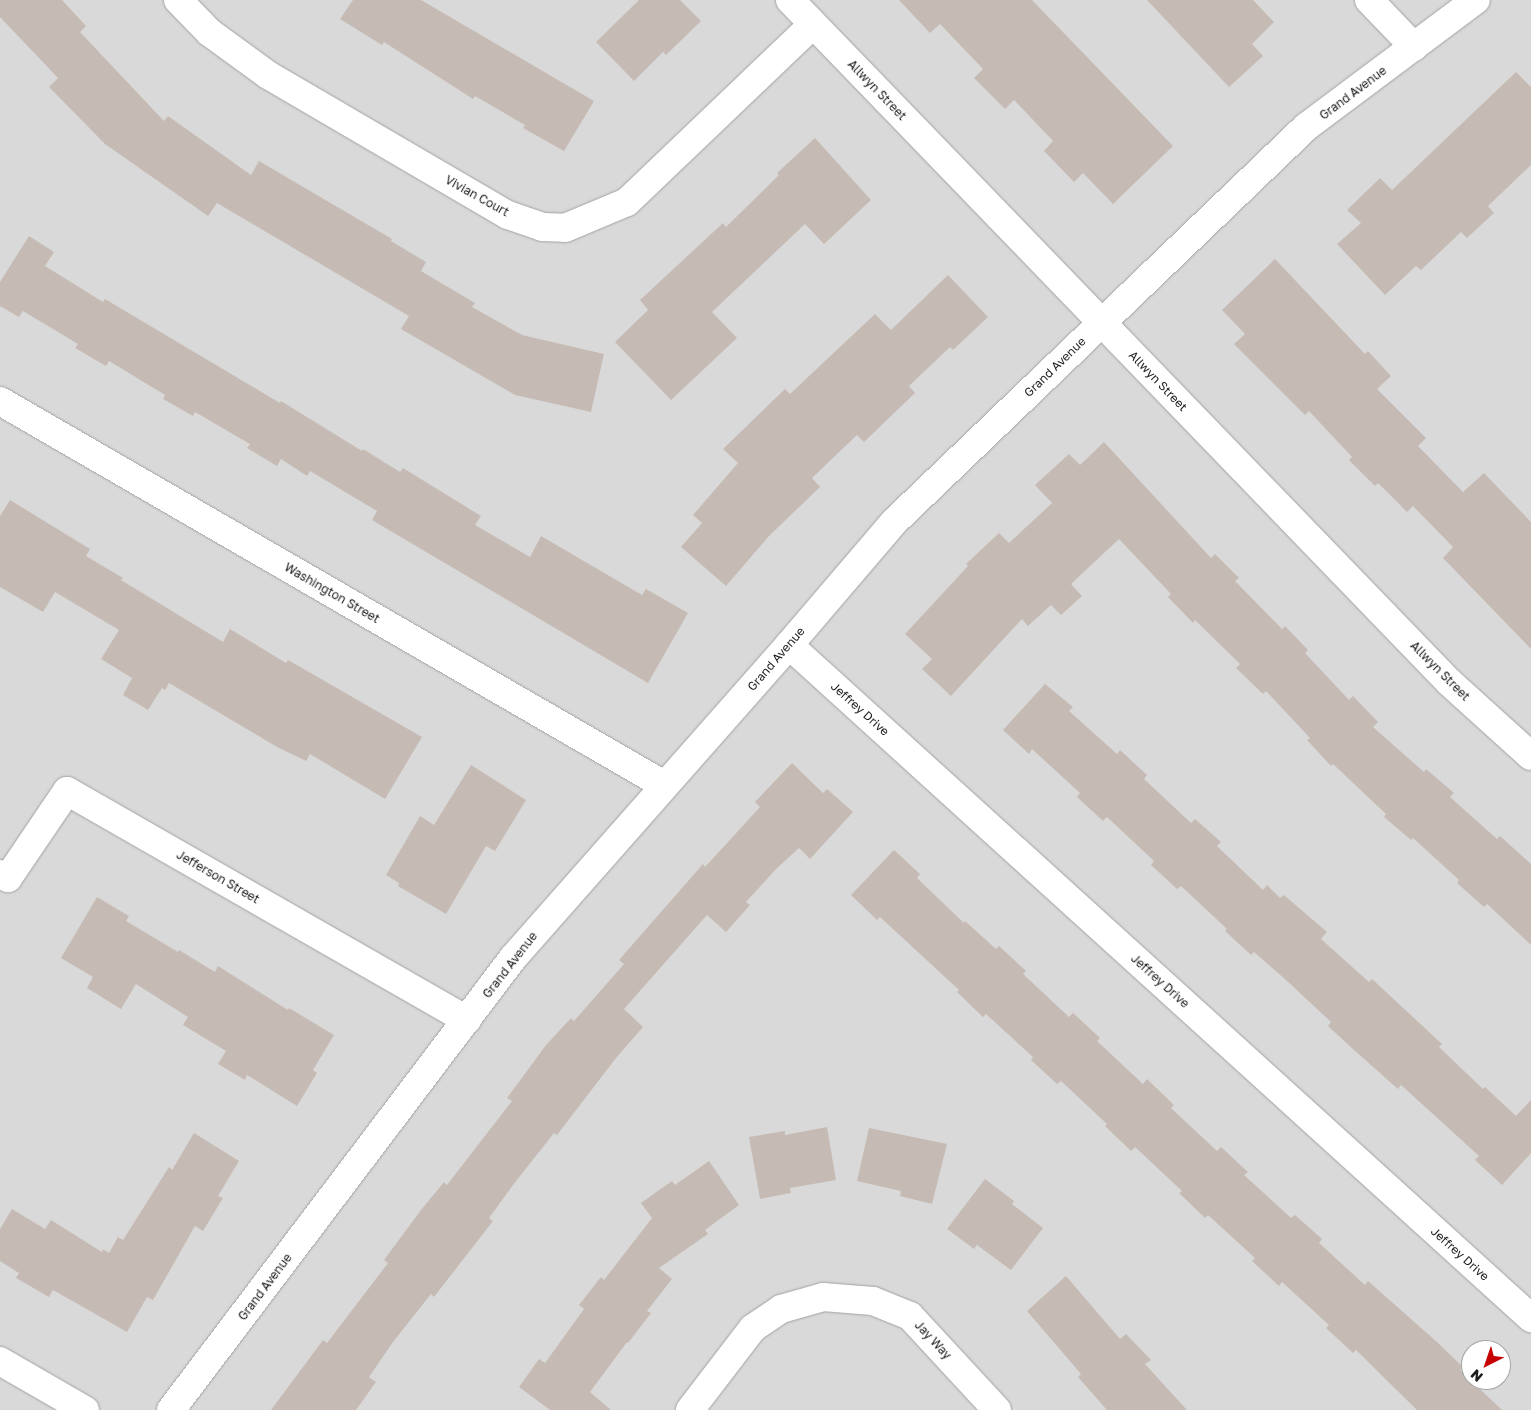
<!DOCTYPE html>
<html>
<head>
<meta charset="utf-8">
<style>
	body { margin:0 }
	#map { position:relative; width:1531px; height:1410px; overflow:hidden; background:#eee9e1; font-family:"Golos Text",sans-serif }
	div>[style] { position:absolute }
	.residential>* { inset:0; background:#dad9d9 }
	.building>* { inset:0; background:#c5bbb4 }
	.roads { filter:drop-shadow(0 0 1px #a3a3a3) drop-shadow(0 0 1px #a3a3a3) }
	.minor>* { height:28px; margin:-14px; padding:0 14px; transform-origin:14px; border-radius:14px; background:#fff }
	span { translate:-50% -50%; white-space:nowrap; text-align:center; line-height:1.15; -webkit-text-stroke:4.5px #fff; paint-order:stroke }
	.street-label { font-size:12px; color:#1c1c1c }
	.north { position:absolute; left:1461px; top:1340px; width:50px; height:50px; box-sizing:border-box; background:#fff; border:1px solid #a4a4a4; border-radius:50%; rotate:221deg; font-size:14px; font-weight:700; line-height:20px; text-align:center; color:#1c1c1c }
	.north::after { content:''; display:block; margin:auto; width:18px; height:22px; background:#c70002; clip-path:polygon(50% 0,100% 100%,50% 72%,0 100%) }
</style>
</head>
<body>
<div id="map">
	<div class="residential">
		<i style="clip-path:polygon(evenodd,0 0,1531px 0,1531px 1410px,0 1410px,0 0,1471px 1350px,1501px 1350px,1501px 1380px,1471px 1380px,1471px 1350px)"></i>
	</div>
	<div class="building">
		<i style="clip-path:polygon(0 0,62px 0,86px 26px,80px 32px,164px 121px,168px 116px,251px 175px,259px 161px,392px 239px,391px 241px,426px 262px,421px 271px,475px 303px,472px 307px,522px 335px,604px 354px,591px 412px,515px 395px,401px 329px,409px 316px,217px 203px,208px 216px,105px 144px,49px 87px,58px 78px,0 17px)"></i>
		<i style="clip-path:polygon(353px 0,421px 0,594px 101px,564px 151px,523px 128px,525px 125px,475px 96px,473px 99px,384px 42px,382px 45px,340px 19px)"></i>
		<i style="clip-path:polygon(639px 0,680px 0,701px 21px,666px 55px,663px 52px,634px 81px,596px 42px)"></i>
		<i style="clip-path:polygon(899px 0,1032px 0,1173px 146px,1113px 204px,1083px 173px,1074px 182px,1044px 151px,1053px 141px,1014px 100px,1005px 109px,974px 78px,983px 69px,940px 24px,930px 33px)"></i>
		<i style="clip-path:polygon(1147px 0,1253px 0,1274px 22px,1252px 44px,1263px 56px,1229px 87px)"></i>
		<i style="clip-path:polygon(1516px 72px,1531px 87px,1531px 165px,1488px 206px,1494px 213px,1467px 238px,1461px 232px,1421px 270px,1416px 266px,1385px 295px,1337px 244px,1361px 223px,1347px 210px,1380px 178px,1392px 190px)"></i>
		<i style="clip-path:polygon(815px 138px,871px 200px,824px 244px,805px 224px,712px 312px,737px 338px,671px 400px,615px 342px,648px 310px,640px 300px,723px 223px,726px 227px,779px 175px,777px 173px)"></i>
		<i style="clip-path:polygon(29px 236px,54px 252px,45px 266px,103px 302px,105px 299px,280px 403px,281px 401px,362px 451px,363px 449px,400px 472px,403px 468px,481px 516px,475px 525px,530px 557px,541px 536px,642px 595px,646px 589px,688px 613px,648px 683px,372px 520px,377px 511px,310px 471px,307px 476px,281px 459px,277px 466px,247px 448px,250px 444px,195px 412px,193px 416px,163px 399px,165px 395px,109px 361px,106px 366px,75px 348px,78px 344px,23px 311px,19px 317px,0 306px,0 282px)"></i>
		<i style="clip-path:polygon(1275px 259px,1365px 354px,1368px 351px,1391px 376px,1377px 389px,1426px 438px,1418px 446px,1463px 492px,1484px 473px,1531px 522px,1531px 649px,1443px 558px,1453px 547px,1413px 506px,1407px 512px,1378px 483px,1375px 486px,1349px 460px,1352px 457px,1309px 411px,1305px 415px,1234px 344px,1245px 334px,1222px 310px)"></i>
		<i style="clip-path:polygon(948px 275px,988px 317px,953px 350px,950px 347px,909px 386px,915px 393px,864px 442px,857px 435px,812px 478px,820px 487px,769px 536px,726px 586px,681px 547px,702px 523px,693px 515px,738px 463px,723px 449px,785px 389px,790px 394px,875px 314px,891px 330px)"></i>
		<i style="clip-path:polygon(1104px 442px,1211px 558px,1215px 554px,1239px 578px,1235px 581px,1282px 629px,1285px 626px,1308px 650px,1305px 653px,1349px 700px,1353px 696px,1378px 722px,1373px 727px,1424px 772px,1426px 769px,1454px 793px,1450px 797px,1497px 839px,1500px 836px,1531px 864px,1531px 945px,1487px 904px,1484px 907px,1457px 883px,1459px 880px,1413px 838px,1411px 840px,1384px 817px,1386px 814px,1333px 764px,1331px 766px,1307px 740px,1310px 738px,1266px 691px,1263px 694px,1236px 668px,1240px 664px,1195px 620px,1193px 623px,1168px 597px,1171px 594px,1119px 539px,1071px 584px,1082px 596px,1061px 615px,1051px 605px,1028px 626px,1022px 619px,951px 696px,922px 669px,932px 659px,905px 634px,968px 566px,966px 564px,999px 533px,1009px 543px,1052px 503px,1035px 485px,1069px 454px,1080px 465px)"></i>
		<i style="clip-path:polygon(10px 500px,90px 549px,86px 556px,123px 578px,121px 580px,223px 642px,230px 629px,286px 663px,288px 660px,422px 737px,385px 799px,310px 754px,306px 761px,277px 747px,169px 683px,165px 690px,162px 688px,148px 710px,123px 695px,132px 678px,101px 659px,119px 630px,55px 592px,43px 612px,0 587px,0 516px)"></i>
		<i style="clip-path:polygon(1045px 684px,1073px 707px,1069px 711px,1117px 754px,1120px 750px,1147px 775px,1144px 779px,1191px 823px,1195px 819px,1221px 842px,1217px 846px,1263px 890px,1267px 885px,1280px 898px,1284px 895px,1327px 932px,1321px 939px,1369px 982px,1372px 979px,1442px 1044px,1439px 1047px,1483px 1089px,1485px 1087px,1516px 1116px,1531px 1100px,1531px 1153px,1502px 1185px,1475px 1160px,1479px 1156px,1433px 1114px,1401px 1085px,1398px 1089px,1354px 1050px,1328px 1026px,1331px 1022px,1286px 980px,1254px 952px,1251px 955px,1225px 931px,1227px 929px,1181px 886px,1177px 889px,1151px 865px,1154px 861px,1107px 817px,1103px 821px,1077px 797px,1080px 793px,1032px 749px,1029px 754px,1003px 730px)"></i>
		<i style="clip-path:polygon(792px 763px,823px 793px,827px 789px,853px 812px,810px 859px,799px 848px,776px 869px,746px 902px,750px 905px,726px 932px,707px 915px,624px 1009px,643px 1027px,616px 1058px,557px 1135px,554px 1133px,513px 1185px,489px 1218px,493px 1221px,434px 1297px,431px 1294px,393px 1342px,369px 1377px,376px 1382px,356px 1410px,271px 1410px,323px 1340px,327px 1343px,388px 1263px,384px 1260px,421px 1210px,444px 1182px,447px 1185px,512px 1101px,507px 1098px,546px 1045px,571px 1018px,574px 1021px,624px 964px,619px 960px,703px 864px,705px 867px,760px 807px,755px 802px)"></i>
		<i style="clip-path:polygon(471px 765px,526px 800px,495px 851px,486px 846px,446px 914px,398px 886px,399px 883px,386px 875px,420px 816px,434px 825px)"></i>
		<i style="clip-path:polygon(894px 850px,920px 874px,917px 878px,964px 923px,965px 921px,996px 949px,999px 946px,1026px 971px,1023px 974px,1069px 1017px,1073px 1013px,1100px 1038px,1097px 1041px,1143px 1084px,1147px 1079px,1174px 1105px,1171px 1108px,1217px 1151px,1221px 1147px,1248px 1172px,1244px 1175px,1291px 1218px,1295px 1215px,1322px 1239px,1319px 1243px,1365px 1285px,1368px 1281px,1437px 1342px,1463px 1367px,1460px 1370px,1502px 1410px,1417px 1410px,1356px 1350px,1353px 1353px,1326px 1328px,1329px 1325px,1282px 1282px,1279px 1286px,1252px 1261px,1255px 1258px,1208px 1215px,1205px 1218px,1179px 1193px,1182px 1191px,1135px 1147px,1131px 1151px,1105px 1126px,1107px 1124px,1061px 1081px,1057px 1084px,1031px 1060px,1033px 1057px,986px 1014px,983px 1017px,957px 992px,959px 990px,880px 917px,877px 920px,851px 895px)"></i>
		<i style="clip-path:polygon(97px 897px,129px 916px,126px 921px,178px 952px,179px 950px,215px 972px,218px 966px,288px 1010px,289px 1008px,334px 1035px,313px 1070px,317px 1073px,297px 1106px,247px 1075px,245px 1080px,218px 1064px,226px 1051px,183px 1025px,188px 1017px,136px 984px,121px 1009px,87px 988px,93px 977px,61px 958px)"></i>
		<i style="clip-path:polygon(827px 1127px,836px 1180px,790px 1188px,791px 1193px,760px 1199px,749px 1137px,785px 1131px,785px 1135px)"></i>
		<i style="clip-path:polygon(869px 1128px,947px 1144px,932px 1204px,900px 1196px,901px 1191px,857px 1181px)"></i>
		<i style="clip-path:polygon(194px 1133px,239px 1161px,218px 1196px,223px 1198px,203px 1231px,195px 1226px,153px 1300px,147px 1297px,127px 1332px,53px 1290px,49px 1297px,16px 1278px,19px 1273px,0 1261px,0 1229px,12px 1209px,45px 1229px,51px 1220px,102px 1252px,103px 1249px,109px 1253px,118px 1237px,123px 1240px,169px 1167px,172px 1170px)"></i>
		<i style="clip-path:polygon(709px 1161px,739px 1205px,705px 1230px,708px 1234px,659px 1268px,672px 1279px,647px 1311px,651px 1313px,628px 1343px,627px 1342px,590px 1392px,611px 1410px,550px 1410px,519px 1387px,539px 1359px,545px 1363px,584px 1309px,579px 1305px,601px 1277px,604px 1280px,652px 1218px,641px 1203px,672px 1181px,675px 1185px)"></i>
		<i style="clip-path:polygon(985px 1179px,1014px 1201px,1012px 1204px,1043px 1228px,1011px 1270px,977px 1245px,974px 1249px,947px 1229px)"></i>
		<i style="clip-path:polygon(1066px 1276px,1120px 1339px,1126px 1334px,1151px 1360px,1145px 1364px,1187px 1410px,1107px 1410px,1078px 1377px,1081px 1374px,1027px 1311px)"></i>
	</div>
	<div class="roads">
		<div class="minor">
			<i style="left:178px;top:0;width:45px;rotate:45.9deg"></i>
			<i style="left:209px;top:32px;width:73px;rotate:36.1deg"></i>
			<i style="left:268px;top:75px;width:278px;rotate:30.3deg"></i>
			<i style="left:508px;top:215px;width:36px;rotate:19deg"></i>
			<i style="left:542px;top:227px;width:23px;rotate:2deg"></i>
			<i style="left:565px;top:228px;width:67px;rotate:-22.8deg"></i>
			<i style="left:627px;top:202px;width:257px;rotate:-43.7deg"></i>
			<i style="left:790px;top:0;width:948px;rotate:45.98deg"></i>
			<i style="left:1449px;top:682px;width:110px;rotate:42.1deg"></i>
			<i style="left:1369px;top:0;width:65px;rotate:46.2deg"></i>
			<i style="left:0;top:401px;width:767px;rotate:30.04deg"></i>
			<i style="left:789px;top:645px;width:1002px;rotate:42.21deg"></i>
			<i style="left:0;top:874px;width:9px;rotate:27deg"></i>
			<i style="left:8px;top:878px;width:105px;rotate:-55.9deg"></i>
			<i style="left:67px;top:791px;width:461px;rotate:29.8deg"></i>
			<i style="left:0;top:1361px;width:98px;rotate:30deg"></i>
			<i style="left:171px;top:1410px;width:567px;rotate:-52.89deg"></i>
			<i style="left:513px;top:958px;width:417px;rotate:-48.6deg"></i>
			<i style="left:789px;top:645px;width:162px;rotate:-49.5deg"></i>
			<i style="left:894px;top:522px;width:571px;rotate:-43.79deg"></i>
			<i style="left:1306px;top:127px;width:212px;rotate:-36.8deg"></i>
			<i style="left:690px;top:1410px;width:103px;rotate:-52.5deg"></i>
			<i style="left:753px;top:1328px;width:34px;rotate:-34deg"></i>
			<i style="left:781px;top:1309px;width:44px;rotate:-15.9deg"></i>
			<i style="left:823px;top:1297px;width:50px;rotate:4.6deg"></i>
			<i style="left:873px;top:1301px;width:40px;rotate:22deg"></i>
			<i style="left:910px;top:1316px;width:128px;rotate:47.2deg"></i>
		</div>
	</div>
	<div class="street-label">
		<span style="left:877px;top:90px;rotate:46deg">Allwyn Street</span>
		<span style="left:1353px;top:93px;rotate:-37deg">Grand Avenue</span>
		<span style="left:477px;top:196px;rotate:29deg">Vivian Court</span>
		<span style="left:1055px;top:367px;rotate:-44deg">Grand Avenue</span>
		<span style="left:1158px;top:381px;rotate:46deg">Allwyn Street</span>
		<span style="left:332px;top:593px;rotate:30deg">Washington Street</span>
		<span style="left:776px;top:659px;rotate:-49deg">Grand Avenue</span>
		<span style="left:1440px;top:671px;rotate:45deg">Allwyn Street</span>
		<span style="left:860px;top:709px;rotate:42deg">Jeffrey Drive</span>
		<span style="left:218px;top:877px;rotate:30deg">Jefferson Street</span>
		<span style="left:510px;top:965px;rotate:-52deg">Grand Avenue</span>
		<span style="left:1160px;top:981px;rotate:42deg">Jeffrey Drive</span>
		<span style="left:1460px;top:1254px;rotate:42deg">Jeffrey Drive</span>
		<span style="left:265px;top:1287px;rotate:-53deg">Grand Avenue</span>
		<span style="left:933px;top:1340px;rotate:47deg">Jay Way</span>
	</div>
	<div class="north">N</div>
</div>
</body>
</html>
